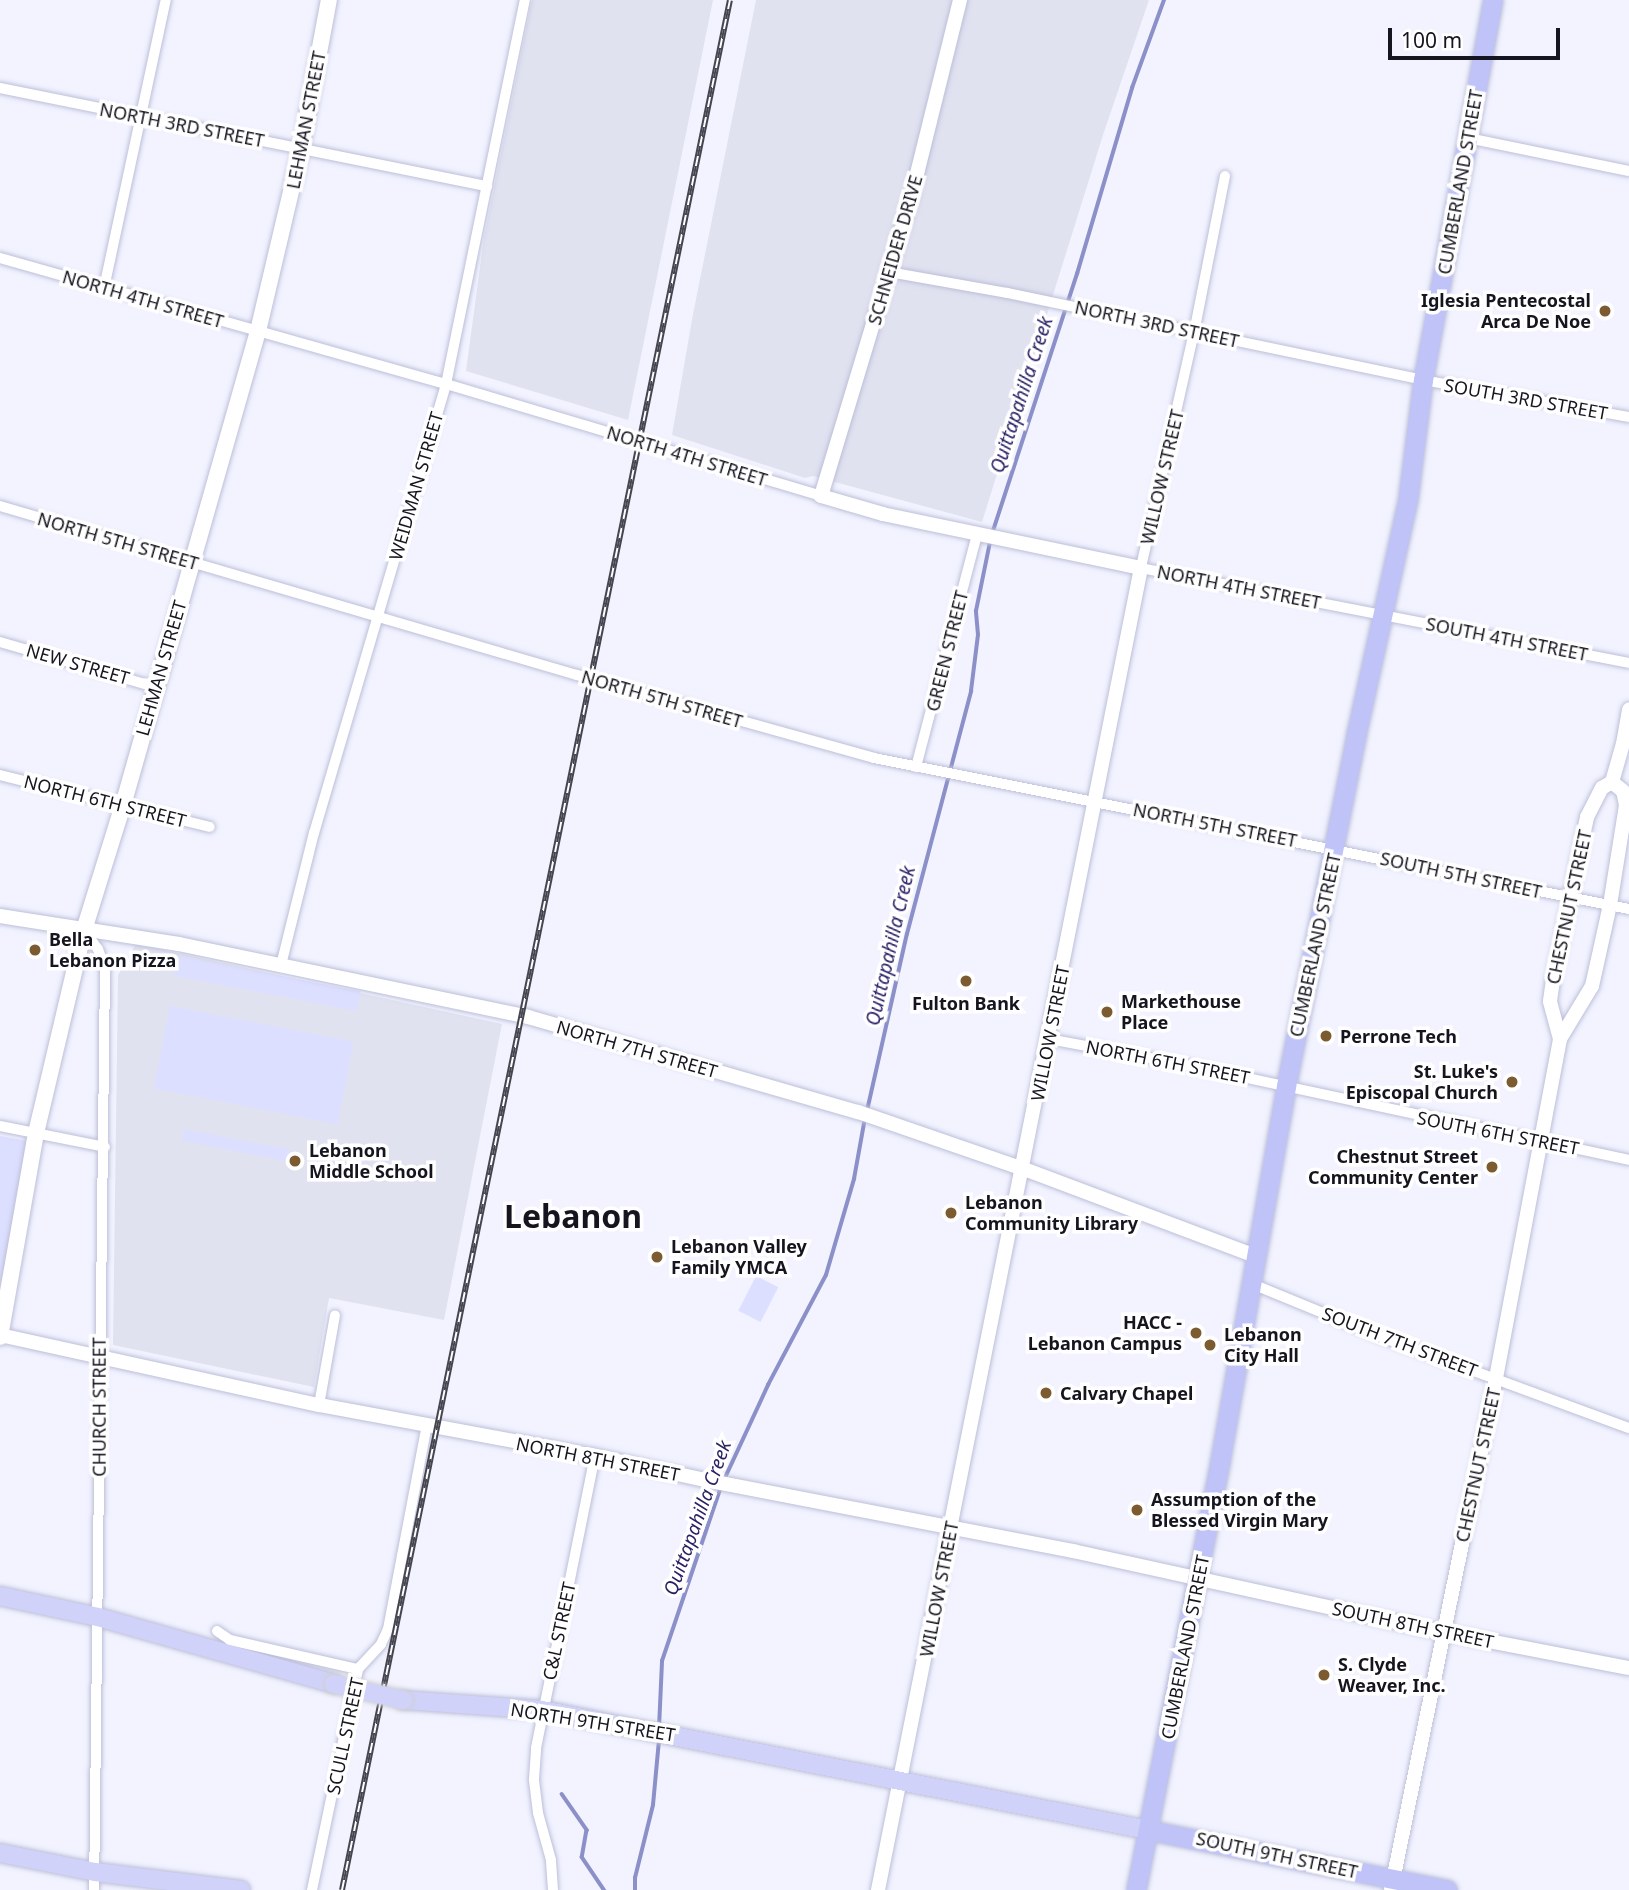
<!DOCTYPE html>
<html>
<head>
<meta charset="utf-8">
<style>
	body { margin:0 }
	#map { position:relative; width:1629px; height:1890px; overflow:hidden; background:#f2f3ff; font-family:"Noto Sans",sans-serif }
	div>[style] { position:absolute }
	.built>* { inset:0; background:#e1e2f0 }
	.green>* { inset:0; background:#dcdfff; transform-origin:0 0 }
	.stream>* { height:3.5px; margin:-1.75px; padding:0 1.75px; transform-origin:1.75px; border-radius:1.75px; background:#8c90c8 }
	.roads { filter:drop-shadow(0 0 2px #bcbfd9) drop-shadow(0 0 2px #bcbfd9) }
	.minor>* { height:10px; margin:-5px; padding:0 5px; transform-origin:5px; border-radius:5px; background:#fff }
	.tertiary>* { height:14px; margin:-7px; padding:0 7px; transform-origin:7px; border-radius:7px; background:#fff }
	.secondary>* { height:16px; margin:-8px; padding:0 8px; transform-origin:8px; border-radius:8px; background:#fff }
	.primary>* { height:18px; margin:-9px; padding:0 9px; transform-origin:9px; border-radius:9px; background:#d0d2fa }
	.trunk>* { height:19px; margin:-9.5px; padding:0 9.5px; transform-origin:9.5px; border-radius:9.5px; background:#c0c3f8 }
	.rail>* { height:6px; margin-top:-3px; transform-origin:0; background:repeating-linear-gradient(90deg,#fff 0 10px,#454550 0 20px); box-sizing:border-box; border-block:2px solid #454550 }
	.bridges { filter:drop-shadow(0 0 2px #d0d0d2) drop-shadow(0 0 2px #d0d0d2) }
	.primary-bridge>* { height:18px; margin:-9px; padding:0 9px; transform-origin:9px; border-radius:9px; background:#d0d2fa }
	.dots>* { width:19px; height:19px; translate:-50% -50%; box-sizing:border-box; border:4px solid #fff; border-radius:50% }
	span { translate:-50% -50%; white-space:nowrap; text-align:center; line-height:1.15; -webkit-text-stroke:7px #fff; paint-order:stroke }
	.street-label { font-size:18px; color:#15151f }
	.poi-label { font-size:18px; color:#15151f; font-weight:700 }
	.right { translate:-100% -50%; text-align:right }
	.left { translate:0 -50%; text-align:left }
	.water-label { font-size:19px; color:#282265; font-style:italic }
	.town-label { font-size:32px; color:#15151f; font-weight:700 }
	.scale { position:absolute; left:1388px; top:28px; width:172px; height:32px; box-sizing:border-box; border:4px solid #15151f; border-top:0; padding-left:9px; font-size:21px; line-height:24px; white-space:nowrap; color:#15151f; -webkit-text-stroke:5px #fff; paint-order:stroke }
</style>
</head>
<body>
<div id="map">
	<div class="built">
		<i style="clip-path:polygon(532px 0,713px 0,628px 420px,466px 371px,484px 238px)"></i>
		<i style="clip-path:polygon(756px 0,1149px 0,1103px 135px,982px 522px,813px 476px,805px 478px,672px 435px,693px 314px)"></i>
		<i style="clip-path:polygon(136px 944px,502px 1024px,444px 1320px,329px 1298px,314px 1387px,113px 1345px,118px 975px)"></i>
	</div>
	<div class="green">
		<i style="left:178px;top:956px;width:186px;height:20px;rotate:11deg"></i>
		<i style="left:170px;top:1006px;width:187px;height:84px;rotate:11deg"></i>
		<i style="left:184px;top:1129px;width:108px;height:12px;rotate:11deg"></i>
		<i style="clip-path:polygon(0 1136px,33px 1142px,0 1311px)"></i>
		<i style="left:756px;top:1276px;width:25px;height:39px;rotate:27deg"></i>
	</div>
	<div class="stream">
		<i style="left:992px;top:534px;width:274px;rotate:-71.9deg"></i>
		<i style="left:1077px;top:274px;width:194px;rotate:-73.5deg"></i>
		<i style="left:1132px;top:88px;width:94px;rotate:-70deg"></i>
		<i style="left:867px;top:1111px;width:181px;rotate:-77.3deg"></i>
		<i style="left:907px;top:934px;width:251px;rotate:-75.2deg"></i>
		<i style="left:971px;top:691px;width:56px;rotate:-82.9deg"></i>
		<i style="left:978px;top:635px;width:24px;rotate:-95deg"></i>
		<i style="left:976px;top:611px;width:70px;rotate:-78.5deg"></i>
		<i style="left:724px;top:1480px;width:105px;rotate:-65.1deg"></i>
		<i style="left:768px;top:1385px;width:124px;rotate:-62.2deg"></i>
		<i style="left:826px;top:1275px;width:100px;rotate:-73.7deg"></i>
		<i style="left:854px;top:1179px;width:62px;rotate:-79.8deg"></i>
		<i style="left:659px;top:1728px;width:67px;rotate:-87.4deg"></i>
		<i style="left:662px;top:1661px;width:184px;rotate:-71.3deg"></i>
		<i style="left:562px;top:1794px;width:44px;rotate:55.2deg"></i>
		<i style="left:587px;top:1830px;width:27px;rotate:100deg"></i>
		<i style="left:582px;top:1857px;width:40px;rotate:56deg"></i>
		<i style="left:635px;top:1890px;width:12px;rotate:-90deg"></i>
		<i style="left:635px;top:1878px;width:75px;rotate:-76.1deg"></i>
		<i style="left:653px;top:1805px;width:65px;rotate:-84.7deg"></i>
	</div>
	<div class="roads">
		<div class="minor">
			<i style="left:0;top:88px;width:497px;rotate:11.4deg"></i>
			<i style="left:1468px;top:138px;width:164px;rotate:11.6deg"></i>
			<i style="left:1225px;top:176px;width:159px;rotate:101.2deg"></i>
			<i style="left:1194px;top:332px;width:242px;rotate:102.7deg"></i>
			<i style="left:1141px;top:568px;width:497px;rotate:11deg"></i>
			<i style="left:0;top:258px;width:463px;rotate:15.8deg"></i>
			<i style="left:446px;top:384px;width:391px;rotate:16.6deg"></i>
			<i style="left:889px;top:272px;width:120px;rotate:10.1deg"></i>
			<i style="left:1007px;top:293px;width:425px;rotate:11.8deg"></i>
			<i style="left:1423px;top:380px;width:209px;rotate:10.2deg"></i>
			<i style="left:104px;top:288px;width:295px;rotate:-77.9deg"></i>
			<i style="left:0;top:506px;width:601px;rotate:16.33deg"></i>
			<i style="left:577px;top:675px;width:308px;rotate:15.6deg"></i>
			<i style="left:874px;top:758px;width:770px;rotate:11.31deg"></i>
			<i style="left:0;top:642px;width:161px;rotate:16.2deg"></i>
			<i style="left:916px;top:767px;width:241px;rotate:-75.3deg"></i>
			<i style="left:0;top:775px;width:216px;rotate:13.9deg"></i>
			<i style="left:84px;top:930px;width:24px;rotate:54deg"></i>
			<i style="left:98px;top:949px;width:21px;rotate:71deg"></i>
			<i style="left:105px;top:969px;width:921px;rotate:90.68deg"></i>
			<i style="left:281px;top:965px;width:136px;rotate:-76deg"></i>
			<i style="left:314px;top:833px;width:468px;rotate:-73.6deg"></i>
			<i style="left:446px;top:384px;width:392px;rotate:-78.4deg"></i>
			<i style="left:1049px;top:1039px;width:130px;rotate:10.6deg"></i>
			<i style="left:1177px;top:1063px;width:462px;rotate:12.1deg"></i>
			<i style="left:0;top:1126px;width:107px;rotate:11.3deg"></i>
			<i style="left:1250px;top:1283px;width:136px;rotate:22.4deg"></i>
			<i style="left:1376px;top:1335px;width:270px;rotate:20.2deg"></i>
			<i style="left:319px;top:1405px;width:91px;rotate:-79.9deg"></i>
			<i style="left:217px;top:1631px;width:16px;rotate:35deg"></i>
			<i style="left:230px;top:1640px;width:131px;rotate:12.8deg"></i>
			<i style="left:312px;top:1890px;width:226px;rotate:-78.2deg"></i>
			<i style="left:358px;top:1669px;width:34px;rotate:-47deg"></i>
			<i style="left:381px;top:1644px;width:17px;rotate:-65deg"></i>
			<i style="left:388px;top:1629px;width:208px;rotate:-79.2deg"></i>
			<i style="left:553px;top:1890px;width:30px;rotate:-94deg"></i>
			<i style="left:551px;top:1860px;width:49px;rotate:-105.5deg"></i>
			<i style="left:538px;top:1813px;width:34px;rotate:-97deg"></i>
			<i style="left:534px;top:1779px;width:31px;rotate:-86deg"></i>
			<i style="left:536px;top:1748px;width:298px;rotate:-78.6deg"></i>
		</div>
		<div class="tertiary">
			<i style="left:0;top:916px;width:181px;rotate:8.9deg"></i>
			<i style="left:179px;top:944px;width:357px;rotate:11.8deg"></i>
			<i style="left:528px;top:1017px;width:343px;rotate:16.1deg"></i>
			<i style="left:858px;top:1112px;width:176px;rotate:19deg"></i>
			<i style="left:1024px;top:1169px;width:247px;rotate:20.6deg"></i>
			<i style="left:1560px;top:1039px;width:62px;rotate:-58.9deg"></i>
			<i style="left:1592px;top:986px;width:83px;rotate:-77.5deg"></i>
			<i style="left:1610px;top:905px;width:101px;rotate:-80.9deg"></i>
			<i style="left:1626px;top:805px;width:14px;rotate:-102deg"></i>
			<i style="left:1623px;top:791px;width:14px;rotate:-141deg"></i>
			<i style="left:0;top:1335px;width:327px;rotate:12.4deg"></i>
			<i style="left:319px;top:1405px;width:281px;rotate:10.5deg"></i>
			<i style="left:595px;top:1456px;width:118px;rotate:12.3deg"></i>
			<i style="left:710px;top:1481px;width:370px;rotate:10.9deg"></i>
			<i style="left:1073px;top:1551px;width:378px;rotate:12.4deg"></i>
			<i style="left:1442px;top:1632px;width:190px;rotate:10.9deg"></i>
			<i style="left:878px;top:1890px;width:1348px;rotate:-78.75deg"></i>
			<i style="left:1141px;top:568px;width:264px;rotate:-168.2deg"></i>
			<i style="left:883px;top:514px;width:65px;rotate:-163.8deg"></i>
			<i style="left:821px;top:496px;width:315px;rotate:-73.2deg"></i>
			<i style="left:912px;top:194px;width:200px;rotate:-76.1deg"></i>
			<i style="left:1391px;top:1890px;width:523px;rotate:-78.41deg"></i>
			<i style="left:1496px;top:1378px;width:345px;rotate:-79.3deg"></i>
			<i style="left:1560px;top:1039px;width:39px;rotate:-105deg"></i>
			<i style="left:1550px;top:1001px;width:21px;rotate:-82deg"></i>
			<i style="left:1553px;top:980px;width:167px;rotate:-78.2deg"></i>
			<i style="left:1587px;top:817px;width:33px;rotate:-63deg"></i>
			<i style="left:1602px;top:788px;width:12px;rotate:-31deg"></i>
			<i style="left:1612px;top:782px;width:40px;rotate:-74deg"></i>
			<i style="left:1623px;top:744px;width:35px;rotate:-80deg"></i>
		</div>
		<div class="secondary">
			<i style="left:0;top:1337px;width:207px;rotate:-80deg"></i>
			<i style="left:36px;top:1133px;width:209px;rotate:-76.7deg"></i>
			<i style="left:84px;top:930px;width:131px;rotate:-72.7deg"></i>
			<i style="left:123px;top:805px;width:493px;rotate:-74.1deg"></i>
			<i style="left:258px;top:331px;width:187px;rotate:-76.7deg"></i>
			<i style="left:301px;top:149px;width:152px;rotate:-79.4deg"></i>
		</div>
		<div class="primary">
			<i style="left:0;top:1596px;width:100px;rotate:12.1deg"></i>
			<i style="left:98px;top:1617px;width:245px;rotate:15.8deg"></i>
			<i style="left:403px;top:1700px;width:139px;rotate:4.1deg"></i>
			<i style="left:542px;top:1710px;width:618px;rotate:11.2deg"></i>
			<i style="left:0;top:1853px;width:97px;rotate:11.3deg"></i>
			<i style="left:95px;top:1872px;width:147px;rotate:7deg"></i>
		</div>
		<div class="trunk">
			<i style="left:1148px;top:1830px;width:305px;rotate:11.3deg"></i>
			<i style="left:1136px;top:1890px;width:437px;rotate:-78.9deg"></i>
			<i style="left:1220px;top:1461px;width:381px;rotate:-80deg"></i>
			<i style="left:1286px;top:1086px;width:358px;rotate:-78.7deg"></i>
			<i style="left:1356px;top:735px;width:243px;rotate:-77.6deg"></i>
			<i style="left:1408px;top:498px;width:119px;rotate:-82.8deg"></i>
			<i style="left:1423px;top:380px;width:386px;rotate:-79.6deg"></i>
		</div>
	</div>
	<div class="rail">
		<i style="left:342px;top:1890px;width:1929px;rotate:-78.4deg"></i>
	</div>
	<div class="bridges">
		<div class="primary-bridge">
			<i style="left:334px;top:1684px;width:71px;rotate:13.1deg"></i>
		</div>
	</div>
	<div class="dots">
		<i style="left:1605px;top:311px;background:#7c5b31"></i>
		<i style="left:35px;top:950px;background:#7c5b31"></i>
		<i style="left:966px;top:981px;background:#7c5b31"></i>
		<i style="left:1107px;top:1012px;background:#7c5b31"></i>
		<i style="left:1326px;top:1036px;background:#7c5b31"></i>
		<i style="left:1512px;top:1082px;background:#7c5b31"></i>
		<i style="left:295px;top:1161px;background:#7c5b31"></i>
		<i style="left:1492px;top:1167px;background:#7c5b31"></i>
		<i style="left:951px;top:1213px;background:#7c5b31"></i>
		<i style="left:657px;top:1257px;background:#7c5b31"></i>
		<i style="left:1196px;top:1333px;background:#7c5b31"></i>
		<i style="left:1210px;top:1345px;background:#7c5b31"></i>
		<i style="left:1046px;top:1393px;background:#7c5b31"></i>
		<i style="left:1137px;top:1510px;background:#7c5b31"></i>
		<i style="left:1324px;top:1675px;background:#7c5b31"></i>
	</div>
	<div class="street-label">
		<span style="left:306px;top:120px;rotate:-79deg">LEHMAN STREET</span>
		<span style="left:182px;top:125px;rotate:11deg">NORTH 3RD STREET</span>
		<span style="left:1460px;top:182px;rotate:-80deg">CUMBERLAND STREET</span>
		<span style="left:895px;top:250px;rotate:-74deg">SCHNEIDER DRIVE</span>
		<span style="left:143px;top:299px;rotate:16deg">NORTH 4TH STREET</span>
		<span style="left:1157px;top:324px;rotate:12deg">NORTH 3RD STREET</span>
		<span style="left:1526px;top:399px;rotate:10deg">SOUTH 3RD STREET</span>
		<span style="left:687px;top:456px;rotate:17deg">NORTH 4TH STREET</span>
		<span style="left:1162px;top:477px;rotate:-77deg">WILLOW STREET</span>
		<span style="left:416px;top:486px;rotate:-74deg">WEIDMAN STREET</span>
		<span style="left:118px;top:541px;rotate:16deg">NORTH 5TH STREET</span>
		<span style="left:1239px;top:587px;rotate:11deg">NORTH 4TH STREET</span>
		<span style="left:1507px;top:639px;rotate:11deg">SOUTH 4TH STREET</span>
		<span style="left:947px;top:651px;rotate:-76deg">GREEN STREET</span>
		<span style="left:78px;top:664px;rotate:16deg">NEW STREET</span>
		<span style="left:161px;top:668px;rotate:-74deg">LEHMAN STREET</span>
		<span style="left:662px;top:699px;rotate:16deg">NORTH 5TH STREET</span>
		<span style="left:105px;top:801px;rotate:14deg">NORTH 6TH STREET</span>
		<span style="left:1215px;top:825px;rotate:11deg">NORTH 5TH STREET</span>
		<span style="left:1461px;top:875px;rotate:12deg">SOUTH 5TH STREET</span>
		<span style="left:1569px;top:907px;rotate:-78deg">CHESTNUT STREET</span>
		<span style="left:1315px;top:945px;rotate:-78deg">CUMBERLAND STREET</span>
		<span style="left:1050px;top:1033px;rotate:-79deg">WILLOW STREET</span>
		<span style="left:637px;top:1049px;rotate:16deg">NORTH 7TH STREET</span>
		<span style="left:1168px;top:1062px;rotate:11deg">NORTH 6TH STREET</span>
		<span style="left:1498px;top:1133px;rotate:11deg">SOUTH 6TH STREET</span>
		<span style="left:1400px;top:1342px;rotate:21deg">SOUTH 7TH STREET</span>
		<span style="left:99px;top:1407px;rotate:-90deg">CHURCH STREET</span>
		<span style="left:598px;top:1459px;rotate:11deg">NORTH 8TH STREET</span>
		<span style="left:1478px;top:1465px;rotate:-78deg">CHESTNUT STREET</span>
		<span style="left:939px;top:1589px;rotate:-79deg">WILLOW STREET</span>
		<span style="left:1413px;top:1625px;rotate:12deg">SOUTH 8TH STREET</span>
		<span style="left:559px;top:1631px;rotate:-78deg">C&amp;L STREET</span>
		<span style="left:1185px;top:1647px;rotate:-79deg">CUMBERLAND STREET</span>
		<span style="left:593px;top:1722px;rotate:9deg">NORTH 9TH STREET</span>
		<span style="left:345px;top:1736px;rotate:-78deg">SCULL STREET</span>
		<span style="left:1277px;top:1855px;rotate:12deg">SOUTH 9TH STREET</span>
	</div>
	<div class="poi-label">
		<span class="right" style="left:1591px;top:311px">Iglesia Pentecostal<br>Arca De Noe</span>
		<span class="left" style="left:49px;top:950px">Bella<br>Lebanon Pizza</span>
		<span class="left" style="left:1121px;top:1012px">Markethouse<br>Place</span>
		<span style="left:966px;top:1003px">Fulton Bank</span>
		<span class="left" style="left:1340px;top:1036px">Perrone Tech</span>
		<span class="right" style="left:1498px;top:1082px">St. Luke's<br>Episcopal Church</span>
		<span class="left" style="left:309px;top:1161px">Lebanon<br>Middle School</span>
		<span class="right" style="left:1478px;top:1167px">Chestnut Street<br>Community Center</span>
		<span class="left" style="left:965px;top:1213px">Lebanon<br>Community Library</span>
		<span class="left" style="left:671px;top:1257px">Lebanon Valley<br>Family YMCA</span>
		<span class="right" style="left:1182px;top:1333px">HACC -<br>Lebanon Campus</span>
		<span class="left" style="left:1224px;top:1345px">Lebanon<br>City Hall</span>
		<span class="left" style="left:1060px;top:1393px">Calvary Chapel</span>
		<span class="left" style="left:1151px;top:1510px">Assumption of the<br>Blessed Virgin Mary</span>
		<span class="left" style="left:1338px;top:1675px">S. Clyde<br>Weaver, Inc.</span>
	</div>
	<div class="water-label">
		<span style="left:1022px;top:395px;rotate:-72deg">Quittapahilla Creek</span>
		<span style="left:891px;top:946px;rotate:-77deg">Quittapahilla Creek</span>
		<span style="left:698px;top:1518px;rotate:-70deg">Quittapahilla Creek</span>
	</div>
	<div class="town-label">
		<span style="left:573px;top:1216px">Lebanon</span>
	</div>
	<div class="scale">100 m</div>
</div>
</body>
</html>
